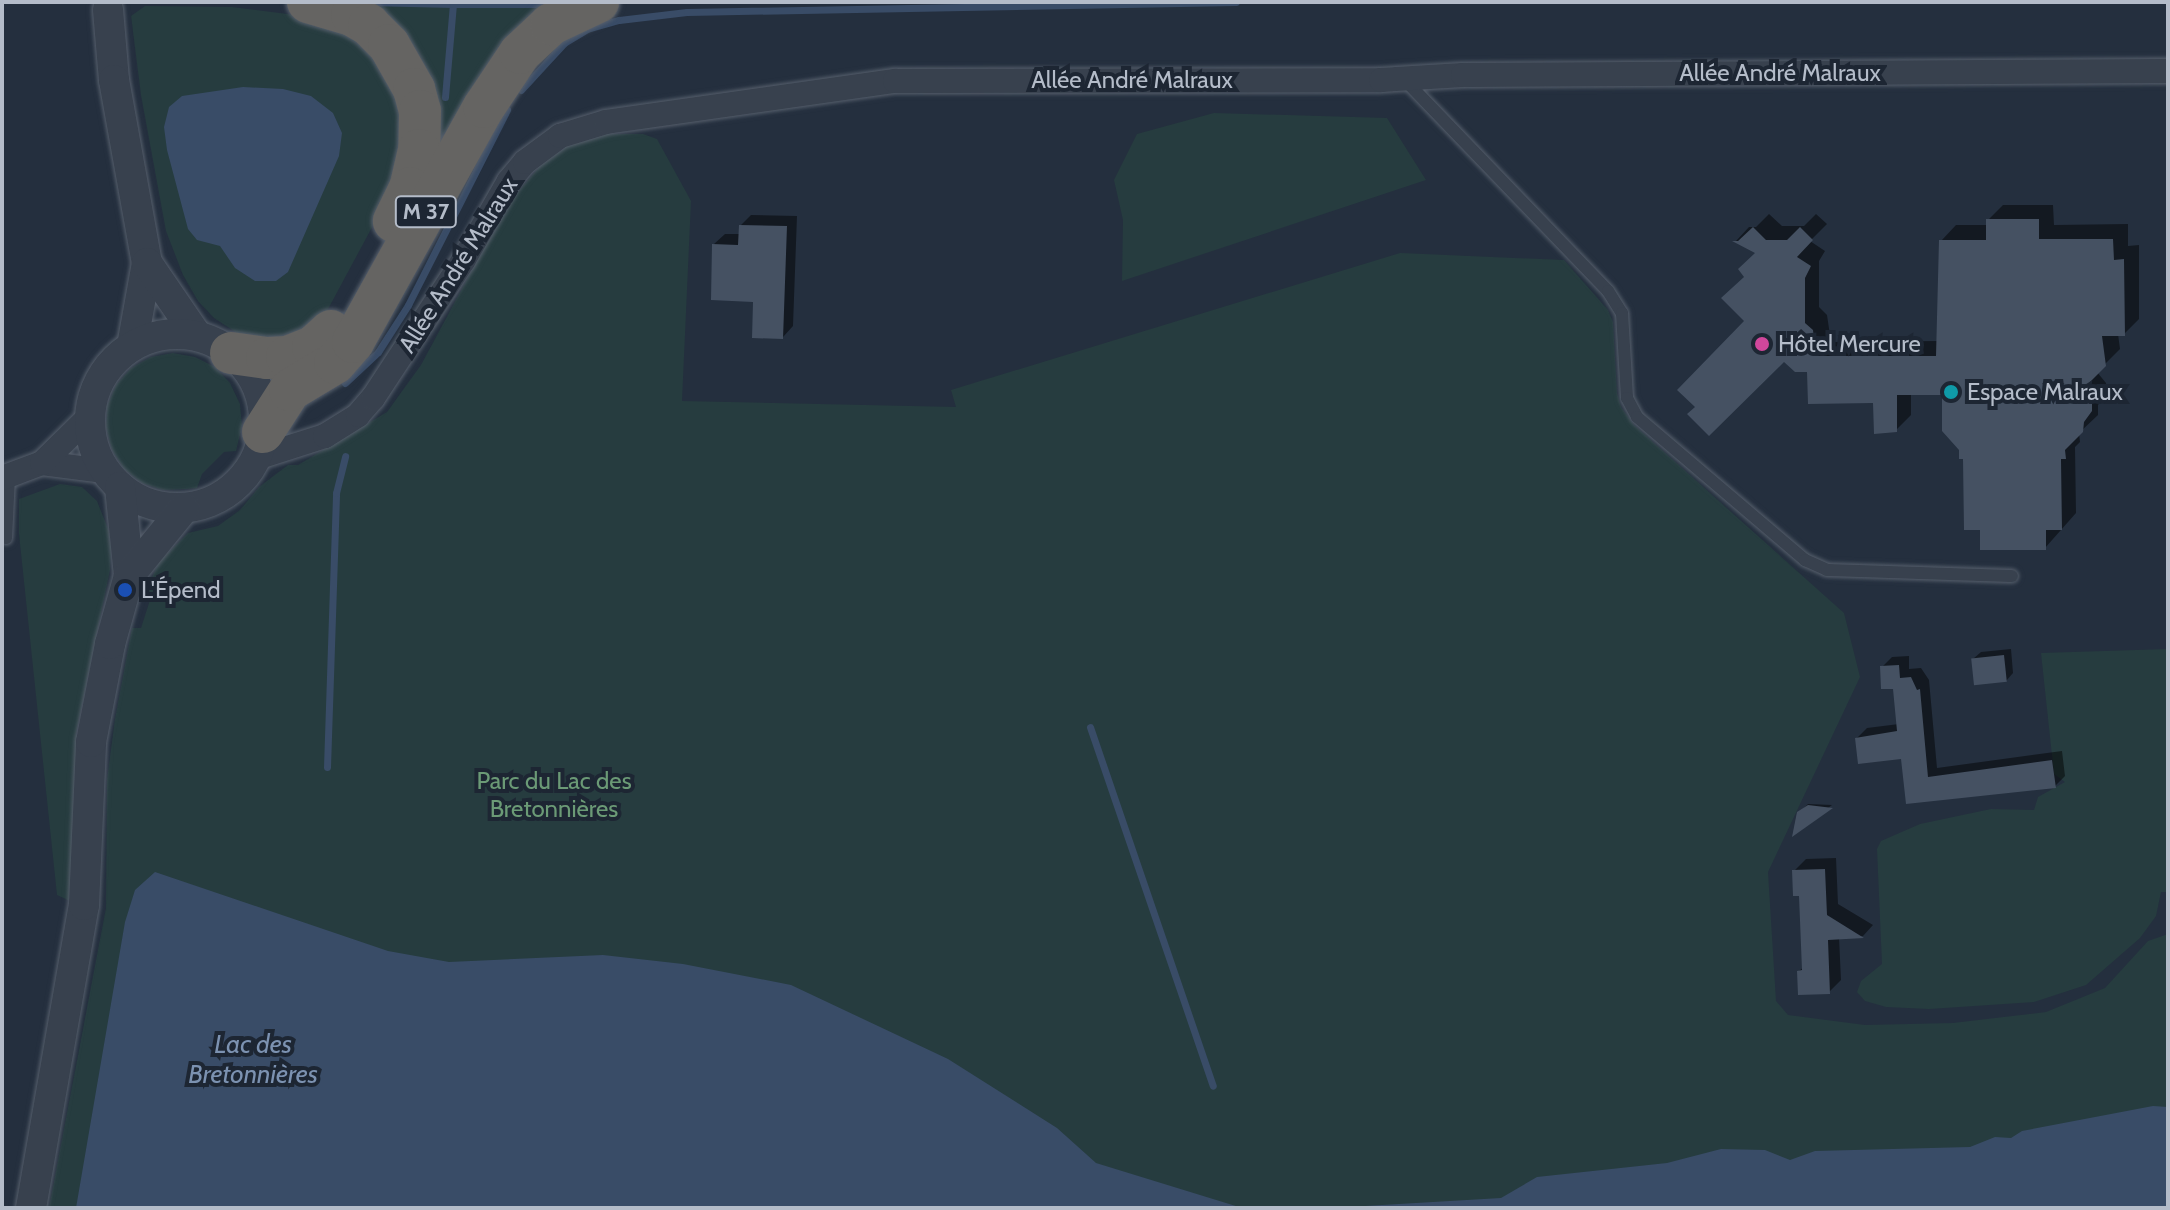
<!DOCTYPE html>
<html>
<head>
<meta charset="utf-8">
<style>
	body { margin:0 }
	#map { position:relative; width:2170px; height:1210px; overflow:hidden; background:#242f3e; font-family:Cabin,sans-serif }
	div>[style] { position:absolute }
	.green>* { inset:0; background:#263c3f }
	.water>* { inset:0; background:#394c67 }
	.shadow>* { inset:0; background:#0007 }
	.stream>* { height:7px; margin:-3.5px; padding:0 3.5px; transform-origin:3.5px; border-radius:3.5px; background:#394c67 }
	.building>* { inset:0; background:#455162; transform-origin:0 0 }
	.roads { filter:drop-shadow(0 0 2px #565f6c) drop-shadow(0 0 2px #565f6c) }
	.service>* { height:12px; margin:-6px; padding:0 6px; transform-origin:6px; border-radius:6px; background:#38414e }
	.minor>* { height:24px; margin:-12px; padding:0 12px; transform-origin:12px; border-radius:12px; background:#38414e }
	.tertiary>* { height:30px; margin:-15px; padding:0 15px; transform-origin:15px; border-radius:15px; background:#38414e }
	.tertiary>.ring { margin:-15px; padding:0; box-sizing:content-box; background:none; border:30px solid #38414e; border-radius:50% }
	.trunk>* { height:42px; margin:-21px; padding:0 21px; transform-origin:21px; border-radius:21px; background:#656462 }
	.dots>* { width:22px; height:22px; translate:-50% -50%; box-sizing:border-box; border:4px solid #1d2633; border-radius:50% }
	span { translate:-50% -50%; white-space:nowrap; text-align:center; line-height:1.15; -webkit-text-stroke:8px #1d2633; paint-order:stroke }
	.shield-label span { padding:2px 6px; background:#1d2633; border:2px solid; border-radius:6px; -webkit-text-stroke-width:0 }
	.shield-label { font-size:22px; color:#b4bcc9; font-weight:700 }
	.street-label { font-size:24px; color:#b4bcc9 }
	.poi-label { font-size:24px; color:#b4bcc9 }
	.left { translate:0 -50%; text-align:left }
	.park-label { font-size:24px; color:#6b9a76 }
	.water-label { font-size:26px; color:#7c92b1; font-style:italic }
	.frame { position:absolute; inset:0; border:4px solid #b4bcc9; pointer-events:none }
</style>
</head>
<body>
<div id="map">
	<div class="green">
		<i style="clip-path:polygon(351px 2px,563px 2px,449px 145px,439px 142px)"></i>
		<i style="clip-path:polygon(145px 6px,232px 7px,319px 18px,369px 49px,403px 110px,398px 179px,327px 311px,315px 326px,280px 343px,237px 333px,214px 318px,198px 301px,183px 275px,166px 231px,141px 95px,131px 16px)"></i>
		<i style="clip-path:polygon(1214px 113px,1387px 118px,1426px 180px,1122px 281px,1123px 220px,1114px 180px,1137px 134px)"></i>
		<i style="clip-path:polygon(602px 134px,643px 134px,657px 139px,691px 201px,682px 401px,956px 407px,951px 390px,1400px 253px,1564px 260px,1608px 310px,1613px 322px,1617px 393px,1621px 407px,1634px 425px,1844px 613px,1860px 677px,1768px 872px,1776px 1001px,1788px 1015px,1865px 1025px,1953px 1023px,2046px 1012px,2105px 988px,2148px 941px,2168px 934px,2168px 1208px,49px 1208px,106px 908px,107px 780px,115px 719px,132px 628px,141px 628px,150px 600px,143px 597px,159px 562px,188px 533px,218px 526px,240px 510px,259px 487px,288px 465px,298px 465px,387px 412px,421px 365px,507px 205px,540px 166px,570px 144px)"></i>
		<i style="clip-path:polygon(173px 353px,195px 357px,215px 367px,230px 383px,240px 404px,242px 426px,236px 451px,224px 452px,202px 474px,197px 488px,186px 489px,163px 490px,142px 483px,124px 469px,112px 450px,106px 428px,107px 406px,116px 385px,131px 368px,151px 357px)"></i>
		<i style="clip-path:polygon(60px 484px,82px 487px,97px 501px,109px 531px,111px 549px,110px 570px,76px 734px,81px 746px,70px 901px,57px 895px,19px 534px,19px 499px)"></i>
		<i style="clip-path:polygon(2168px 649px,2168px 892px,2161px 892px,2156px 916px,2140px 938px,2086px 985px,2034px 1002px,1929px 1009px,1886px 1007px,1865px 1001px,1857px 992px,1861px 981px,1882px 964px,1877px 849px,1881px 841px,1920px 824px,1991px 809px,2034px 810px,2038px 797px,2065px 782px,2054px 774px,2041px 653px)"></i>
	</div>
	<div class="water">
		<i style="clip-path:polygon(243px 87px,283px 89px,311px 96px,333px 113px,342px 133px,339px 156px,288px 272px,276px 281px,255px 281px,235px 268px,220px 246px,197px 240px,188px 229px,167px 150px,164px 127px,169px 107px,182px 96px)"></i>
		<i style="clip-path:polygon(155px 872px,388px 951px,449px 962px,603px 955px,683px 964px,791px 985px,948px 1059px,1057px 1128px,1096px 1163px,1239px 1207px,1365px 1206px,1501px 1198px,1537px 1177px,1667px 1163px,1721px 1149px,1765px 1150px,1790px 1160px,1815px 1151px,1970px 1147px,1995px 1137px,2011px 1138px,2022px 1131px,2153px 1106px,2168px 1107px,2168px 1208px,76px 1208px,125px 922px,135px 890px)"></i>
	</div>
	<div class="shadow">
		<i style="clip-path:polygon(2003px 205px,2053px 205px,2054px 225px,2128px 224px,2128px 246px,2139px 245px,2139px 319px,2124px 334px,2118px 334px,2120px 349px,2097px 372px,2106px 383px,2107px 394px,2098px 405px,2098px 415px,2079px 433px,2080px 442px,2075px 447px,2076px 513px,2045px 548px,1982px 528px,1965px 458px,1944px 393px,1911px 393px,1911px 415px,1896px 430px,1875px 401px,1785px 359px,1697px 407px,1746px 321px,1746px 277px,1758px 252px,1736px 241px,1749px 227px,1756px 227px,1769px 214px,1782px 226px,1804px 226px,1816px 214px,1827px 224px,1810px 241px,1825px 251px,1819px 261px,1819px 307px,1827px 315px,1831px 342px,1939px 341px,1941px 241px,1956px 225px,1988px 225px,1988px 220px)"></i>
		<i style="clip-path:polygon(751px 215px,797px 216px,793px 326px,783px 337px,714px 244px,725px 234px,740px 234px,741px 225px)"></i>
		<i style="clip-path:polygon(2011px 649px,2013px 673px,2006px 681px,1973px 659px,1981px 652px)"></i>
		<i style="clip-path:polygon(1909px 656px,1909px 669px,1921px 668px,1929px 680px,1937px 768px,2062px 751px,2065px 776px,2055px 786px,1907px 802px,1903px 757px,1857px 738px,1867px 728px,1899px 724px,1895px 687px,1882px 667px,1892px 657px)"></i>
		<i style="clip-path:polygon(1808px 804px,1832px 805px,1795px 833px,1799px 813px)"></i>
		<i style="clip-path:polygon(1836px 858px,1838px 904px,1873px 925px,1863px 936px,1839px 937px,1841px 980px,1829px 992px,1799px 971px,1804px 967px,1800px 894px,1794px 871px,1806px 859px)"></i>
	</div>
	<div class="stream">
		<i style="left:366px;top:2px;width:87px;rotate:1.3deg"></i>
		<i style="left:521px;top:90px;width:64px;rotate:-47.5deg"></i>
		<i style="left:564px;top:43px;width:27px;rotate:-31deg"></i>
		<i style="left:587px;top:29px;width:33px;rotate:-16deg"></i>
		<i style="left:619px;top:20px;width:68px;rotate:-6.7deg"></i>
		<i style="left:687px;top:12px;width:549px;rotate:-1.04deg"></i>
		<i style="left:445px;top:97px;width:93px;rotate:-85.1deg"></i>
		<i style="left:453px;top:4px;width:89px"></i>
		<i style="left:345px;top:383px;width:45px;rotate:-43.2deg"></i>
		<i style="left:378px;top:352px;width:56px;rotate:-57.4deg"></i>
		<i style="left:408px;top:305px;width:219px;rotate:-63.1deg"></i>
		<i style="left:1090px;top:727px;width:379px;rotate:71.1deg"></i>
		<i style="left:327px;top:767px;width:274px;rotate:-88.1deg"></i>
		<i style="left:336px;top:493px;width:38px;rotate:-76deg"></i>
	</div>
	<div class="building">
		<i style="clip-path:polygon(1986px 219px,2039px 219px,2039px 239px,2113px 239px,2114px 260px,2124px 259px,2125px 336px,2102px 336px,2106px 366px,2083px 389px,2092px 398px,2092px 411px,2084px 422px,2083px 432px,2065px 450px,2066px 459px,2061px 459px,2062px 530px,2046px 530px,2046px 550px,1980px 550px,1980px 530px,1964px 530px,1963px 459px,1959px 459px,1959px 450px,1942px 431px,1942px 395px,1897px 395px,1897px 432px,1874px 434px,1873px 403px,1808px 404px,1807px 372px,1795px 372px,1784px 362px,1709px 436px,1687px 414px,1695px 407px,1677px 390px,1744px 321px,1721px 298px,1744px 277px,1738px 269px,1755px 253px,1732px 241px,1738px 241px,1753px 227px,1766px 240px,1787px 240px,1800px 227px,1813px 240px,1797px 257px,1811px 266px,1805px 278px,1805px 323px,1813px 330px,1816px 356px,1936px 356px,1939px 240px,1986px 240px)"></i>
		<i style="clip-path:polygon(739px 225px,787px 226px,783px 339px,752px 338px,753px 302px,711px 300px,712px 244px,738px 245px)"></i>
		<i style="left:2004px;top:655px;width:27px;height:33px;rotate:84deg"></i>
		<i style="clip-path:polygon(1899px 665px,1900px 678px,1911px 677px,1917px 690px,1920px 689px,1928px 777px,2052px 760px,2056px 788px,1906px 804px,1901px 759px,1858px 764px,1855px 738px,1897px 731px,1893px 689px,1881px 689px,1880px 666px)"></i>
		<i style="clip-path:polygon(1808px 805px,1833px 808px,1792px 837px,1797px 812px)"></i>
		<i style="clip-path:polygon(1825px 869px,1827px 915px,1864px 938px,1828px 940px,1830px 994px,1798px 995px,1797px 971px,1802px 970px,1799px 896px,1793px 896px,1792px 870px)"></i>
	</div>
	<div class="roads">
		<div class="service">
			<i style="left:1404px;top:79px;width:294px;rotate:46.1deg"></i>
			<i style="left:1608px;top:291px;width:26px;rotate:58deg"></i>
			<i style="left:1622px;top:313px;width:85px;rotate:86.6deg"></i>
			<i style="left:1627px;top:398px;width:21px;rotate:62deg"></i>
			<i style="left:1637px;top:417px;width:221px;rotate:40.4deg"></i>
			<i style="left:1805px;top:560px;width:24px;rotate:24deg"></i>
			<i style="left:1827px;top:570px;width:185px;rotate:1.9deg"></i>
			<i style="left:6px;top:538px;width:61px;rotate:-87.2deg"></i>
		</div>
		<div class="minor">
			<i style="left:256px;top:458px;width:72px;rotate:-17.7deg"></i>
			<i style="left:325px;top:436px;width:39px;rotate:-32deg"></i>
			<i style="left:358px;top:415px;width:23px;rotate:-49deg"></i>
			<i style="left:373px;top:398px;width:164px;rotate:-56.7deg"></i>
			<i style="left:463px;top:261px;width:92px;rotate:-60.1deg"></i>
			<i style="left:509px;top:181px;width:25px;rotate:-50deg"></i>
			<i style="left:525px;top:162px;width:44px;rotate:-36.6deg"></i>
			<i style="left:560px;top:136px;width:48px;rotate:-16.9deg"></i>
			<i style="left:606px;top:122px;width:292px;rotate:-8.1deg"></i>
			<i style="left:895px;top:81px;width:486px;rotate:-0.1deg"></i>
			<i style="left:1381px;top:80px;width:82px;rotate:-3.5deg"></i>
			<i style="left:1463px;top:75px;width:705px;rotate:-0.33deg"></i>
			<i style="left:42px;top:463px;width:63px;rotate:7.4deg"></i>
			<i style="left:2px;top:478px;width:43px;rotate:-20.6deg"></i>
			<i style="left:42px;top:463px;width:67px;rotate:-44.4deg"></i>
		</div>
		<div class="tertiary">
			<i style="left:108px;top:10px;width:70px;rotate:85.1deg"></i>
			<i style="left:114px;top:80px;width:186px;rotate:79.8deg"></i>
			<i style="left:147px;top:263px;width:84px;rotate:100.2deg"></i>
			<i style="left:147px;top:263px;width:88px;rotate:55.6deg"></i>
			<i class="ring" style="left:90px;top:334px;width:144px;height:144px"></i>
			<i style="left:120px;top:487px;width:89px;rotate:84.2deg"></i>
			<i style="left:31px;top:1208px;width:308px;rotate:-80.1deg"></i>
			<i style="left:84px;top:905px;width:163px;rotate:-87.5deg"></i>
			<i style="left:91px;top:742px;width:100px;rotate:-79deg"></i>
			<i style="left:110px;top:644px;width:71px;rotate:-74.4deg"></i>
			<i style="left:129px;top:576px;width:87px;rotate:-51deg"></i>
		</div>
		<div class="trunk">
			<i style="left:308px;top:2px;width:46px;rotate:16.5deg"></i>
			<i style="left:352px;top:15px;width:20px;rotate:30deg"></i>
			<i style="left:369px;top:25px;width:28px;rotate:45deg"></i>
			<i style="left:389px;top:45px;width:51px;rotate:60.4deg"></i>
			<i style="left:414px;top:89px;width:23px;rotate:75deg"></i>
			<i style="left:420px;top:111px;width:39px;rotate:91deg"></i>
			<i style="left:419px;top:150px;width:39px;rotate:103deg"></i>
			<i style="left:410px;top:188px;width:37px;rotate:116deg"></i>
			<i style="left:231px;top:353px;width:36px;rotate:8deg"></i>
			<i style="left:267px;top:358px;width:20px;rotate:-3deg"></i>
			<i style="left:287px;top:357px;width:28px;rotate:-21deg"></i>
			<i style="left:313px;top:347px;width:24px;rotate:-42deg"></i>
			<i style="left:263px;top:432px;width:50px;rotate:-57.3deg"></i>
			<i style="left:290px;top:390px;width:52px;rotate:-31deg"></i>
			<i style="left:335px;top:363px;width:28px;rotate:-49deg"></i>
			<i style="left:353px;top:342px;width:269px;rotate:-60.9deg"></i>
			<i style="left:484px;top:107px;width:65px;rotate:-56.3deg"></i>
			<i style="left:520px;top:53px;width:42px;rotate:-43.1deg"></i>
			<i style="left:551px;top:24px;width:52px;rotate:-25.1deg"></i>
		</div>
	</div>
	<div class="dots">
		<i style="left:1762px;top:344px;background:#d1479c"></i>
		<i style="left:1951px;top:392px;background:#0f9aa8"></i>
		<i style="left:125px;top:590px;background:#1a4fb4"></i>
	</div>
	<div class="shield-label">
		<span style="left:426px;top:212px">M 37</span>
	</div>
	<div class="street-label">
		<span style="left:1780px;top:73px">Allée André Malraux</span>
		<span style="left:1132px;top:80px">Allée André Malraux</span>
		<span style="left:458px;top:265px;rotate:-58deg">Allée André Malraux</span>
	</div>
	<div class="poi-label">
		<span class="left" style="left:1778px;top:344px">Hôtel Mercure</span>
		<span class="left" style="left:1967px;top:392px">Espace Malraux</span>
		<span class="left" style="left:141px;top:590px">L'Épend</span>
	</div>
	<div class="park-label">
		<span style="left:554px;top:795px">Parc du Lac des<br>Bretonnières</span>
	</div>
	<div class="water-label">
		<span style="left:253px;top:1060px">Lac des<br>Bretonnières</span>
	</div>
	<div class="frame"></div>
</div>
</body>
</html>
